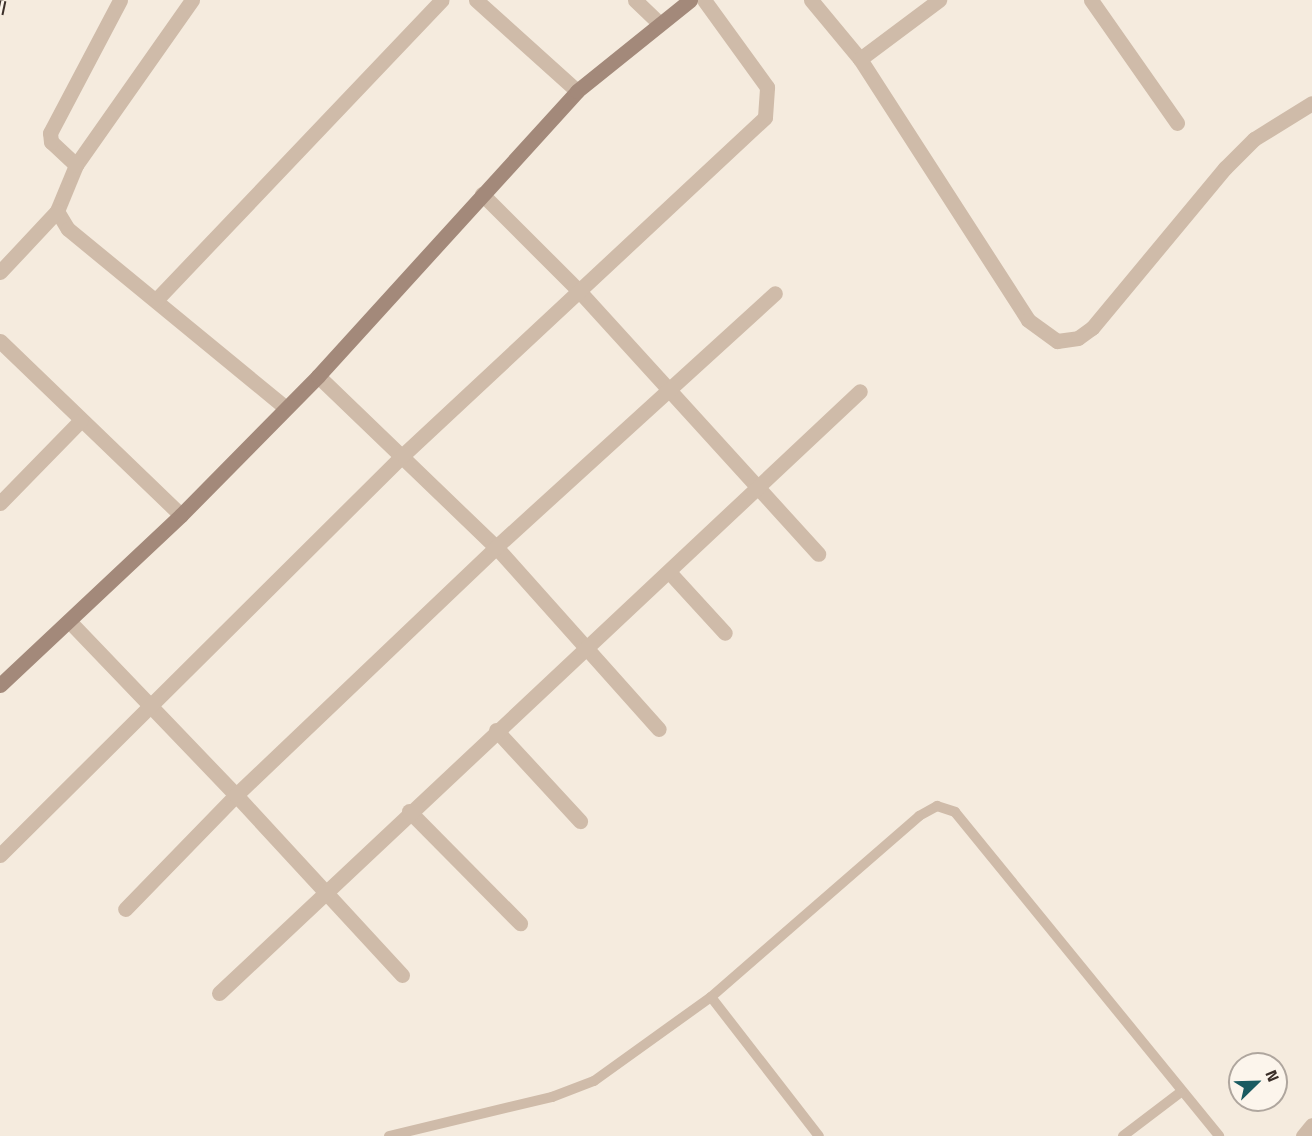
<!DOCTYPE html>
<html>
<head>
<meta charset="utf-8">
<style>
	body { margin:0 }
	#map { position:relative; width:1312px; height:1136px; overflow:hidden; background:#f5ebde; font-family:"Titillium Web",sans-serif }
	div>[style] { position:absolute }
	.lane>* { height:10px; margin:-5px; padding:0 5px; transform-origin:5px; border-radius:5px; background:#cfbba9 }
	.street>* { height:15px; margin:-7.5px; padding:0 7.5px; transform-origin:7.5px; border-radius:7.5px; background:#cfbba9 }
	.secondary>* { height:15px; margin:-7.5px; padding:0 7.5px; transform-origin:7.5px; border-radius:7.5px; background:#a3897a }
	.rail>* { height:7px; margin-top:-3.5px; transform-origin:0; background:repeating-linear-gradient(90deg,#fcf5ec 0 14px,#3b2f29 0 28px); box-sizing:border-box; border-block:2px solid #3b2f29 }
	span { translate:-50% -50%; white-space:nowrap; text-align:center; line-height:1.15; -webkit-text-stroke:4.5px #fcf5ec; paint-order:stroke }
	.north { position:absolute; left:1228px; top:1052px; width:60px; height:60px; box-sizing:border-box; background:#fcf5ec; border:2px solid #afa69e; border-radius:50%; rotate:67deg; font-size:16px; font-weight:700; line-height:24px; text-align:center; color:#3b2f29 }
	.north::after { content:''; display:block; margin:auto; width:21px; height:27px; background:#1a5b61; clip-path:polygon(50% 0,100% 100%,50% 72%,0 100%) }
</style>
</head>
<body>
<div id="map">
	<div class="lane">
		<i style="left:711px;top:997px;width:176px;rotate:52.2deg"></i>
		<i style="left:389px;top:1136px;width:168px;rotate:-13.5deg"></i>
		<i style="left:552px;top:1097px;width:45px;rotate:-20.9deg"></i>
		<i style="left:594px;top:1081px;width:144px;rotate:-35.7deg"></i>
		<i style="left:711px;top:997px;width:276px;rotate:-41deg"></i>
		<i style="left:919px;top:816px;width:21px;rotate:-29deg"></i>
		<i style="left:937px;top:806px;width:19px;rotate:18deg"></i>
		<i style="left:955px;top:812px;width:418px;rotate:50.8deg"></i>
		<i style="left:1123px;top:1136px;width:74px;rotate:-37.3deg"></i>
	</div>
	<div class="street">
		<i style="left:192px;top:0;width:202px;rotate:125.1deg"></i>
		<i style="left:76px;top:165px;width:50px;rotate:112.4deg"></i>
		<i style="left:57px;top:211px;width:21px;rotate:59deg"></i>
		<i style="left:68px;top:229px;width:281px;rotate:39.4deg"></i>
		<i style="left:476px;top:0;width:136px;rotate:42deg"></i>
		<i style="left:635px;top:0;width:32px;rotate:44deg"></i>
		<i style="left:811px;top:0;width:77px;rotate:50.3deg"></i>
		<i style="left:860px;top:59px;width:310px;rotate:57.2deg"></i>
		<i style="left:1028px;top:320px;width:36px;rotate:36deg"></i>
		<i style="left:1057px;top:341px;width:21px;rotate:-8deg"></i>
		<i style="left:1078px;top:338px;width:17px;rotate:-36deg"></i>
		<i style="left:1092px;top:328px;width:208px;rotate:-50.3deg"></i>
		<i style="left:1225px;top:168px;width:41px;rotate:-45deg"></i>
		<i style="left:1254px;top:139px;width:68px;rotate:-31.8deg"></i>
		<i style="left:1091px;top:0;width:150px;rotate:55deg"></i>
		<i style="left:860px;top:59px;width:99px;rotate:-36.8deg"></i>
		<i style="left:76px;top:165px;width:34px;rotate:-137deg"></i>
		<i style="left:51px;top:142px;width:9px;rotate:-96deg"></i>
		<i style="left:50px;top:133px;width:150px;rotate:-62.2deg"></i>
		<i style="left:482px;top:194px;width:139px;rotate:45deg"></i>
		<i style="left:580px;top:292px;width:354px;rotate:47.7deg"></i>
		<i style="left:0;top:272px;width:83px;rotate:-46.9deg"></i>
		<i style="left:156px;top:300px;width:414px;rotate:-46.4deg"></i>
		<i style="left:0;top:341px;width:251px;rotate:43.9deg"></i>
		<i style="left:318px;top:376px;width:247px;rotate:43.9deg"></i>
		<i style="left:496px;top:547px;width:244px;rotate:48.2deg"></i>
		<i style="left:0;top:503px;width:115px;rotate:-45.7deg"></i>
		<i style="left:670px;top:573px;width:81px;rotate:47.5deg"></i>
		<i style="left:70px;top:622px;width:240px;rotate:46.2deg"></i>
		<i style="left:236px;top:795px;width:159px;rotate:134.2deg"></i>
		<i style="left:496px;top:730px;width:124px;rotate:47.3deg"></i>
		<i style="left:409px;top:811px;width:158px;rotate:45.3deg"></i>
		<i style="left:0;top:855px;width:568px;rotate:-44.79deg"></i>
		<i style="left:403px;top:455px;width:495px;rotate:-43deg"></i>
		<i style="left:765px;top:117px;width:30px;rotate:-86deg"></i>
		<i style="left:767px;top:87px;width:107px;rotate:-125.9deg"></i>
		<i style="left:402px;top:975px;width:245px;rotate:-132.7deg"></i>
		<i style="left:236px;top:795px;width:359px;rotate:-43.6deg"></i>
		<i style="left:496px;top:547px;width:377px;rotate:-42.3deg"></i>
		<i style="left:219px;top:993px;width:879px;rotate:-43.2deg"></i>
		<i style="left:1303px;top:1136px;width:14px;rotate:-51deg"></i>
	</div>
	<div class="secondary">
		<i style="left:0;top:685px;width:248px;rotate:-43.2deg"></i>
		<i style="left:181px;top:515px;width:195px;rotate:-45.4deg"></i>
		<i style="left:318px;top:376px;width:385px;rotate:-47.7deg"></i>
		<i style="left:577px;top:91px;width:145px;rotate:-38.8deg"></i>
	</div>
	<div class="rail">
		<i style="left:0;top:14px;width:14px;rotate:-78deg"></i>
	</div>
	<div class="north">N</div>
</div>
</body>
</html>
